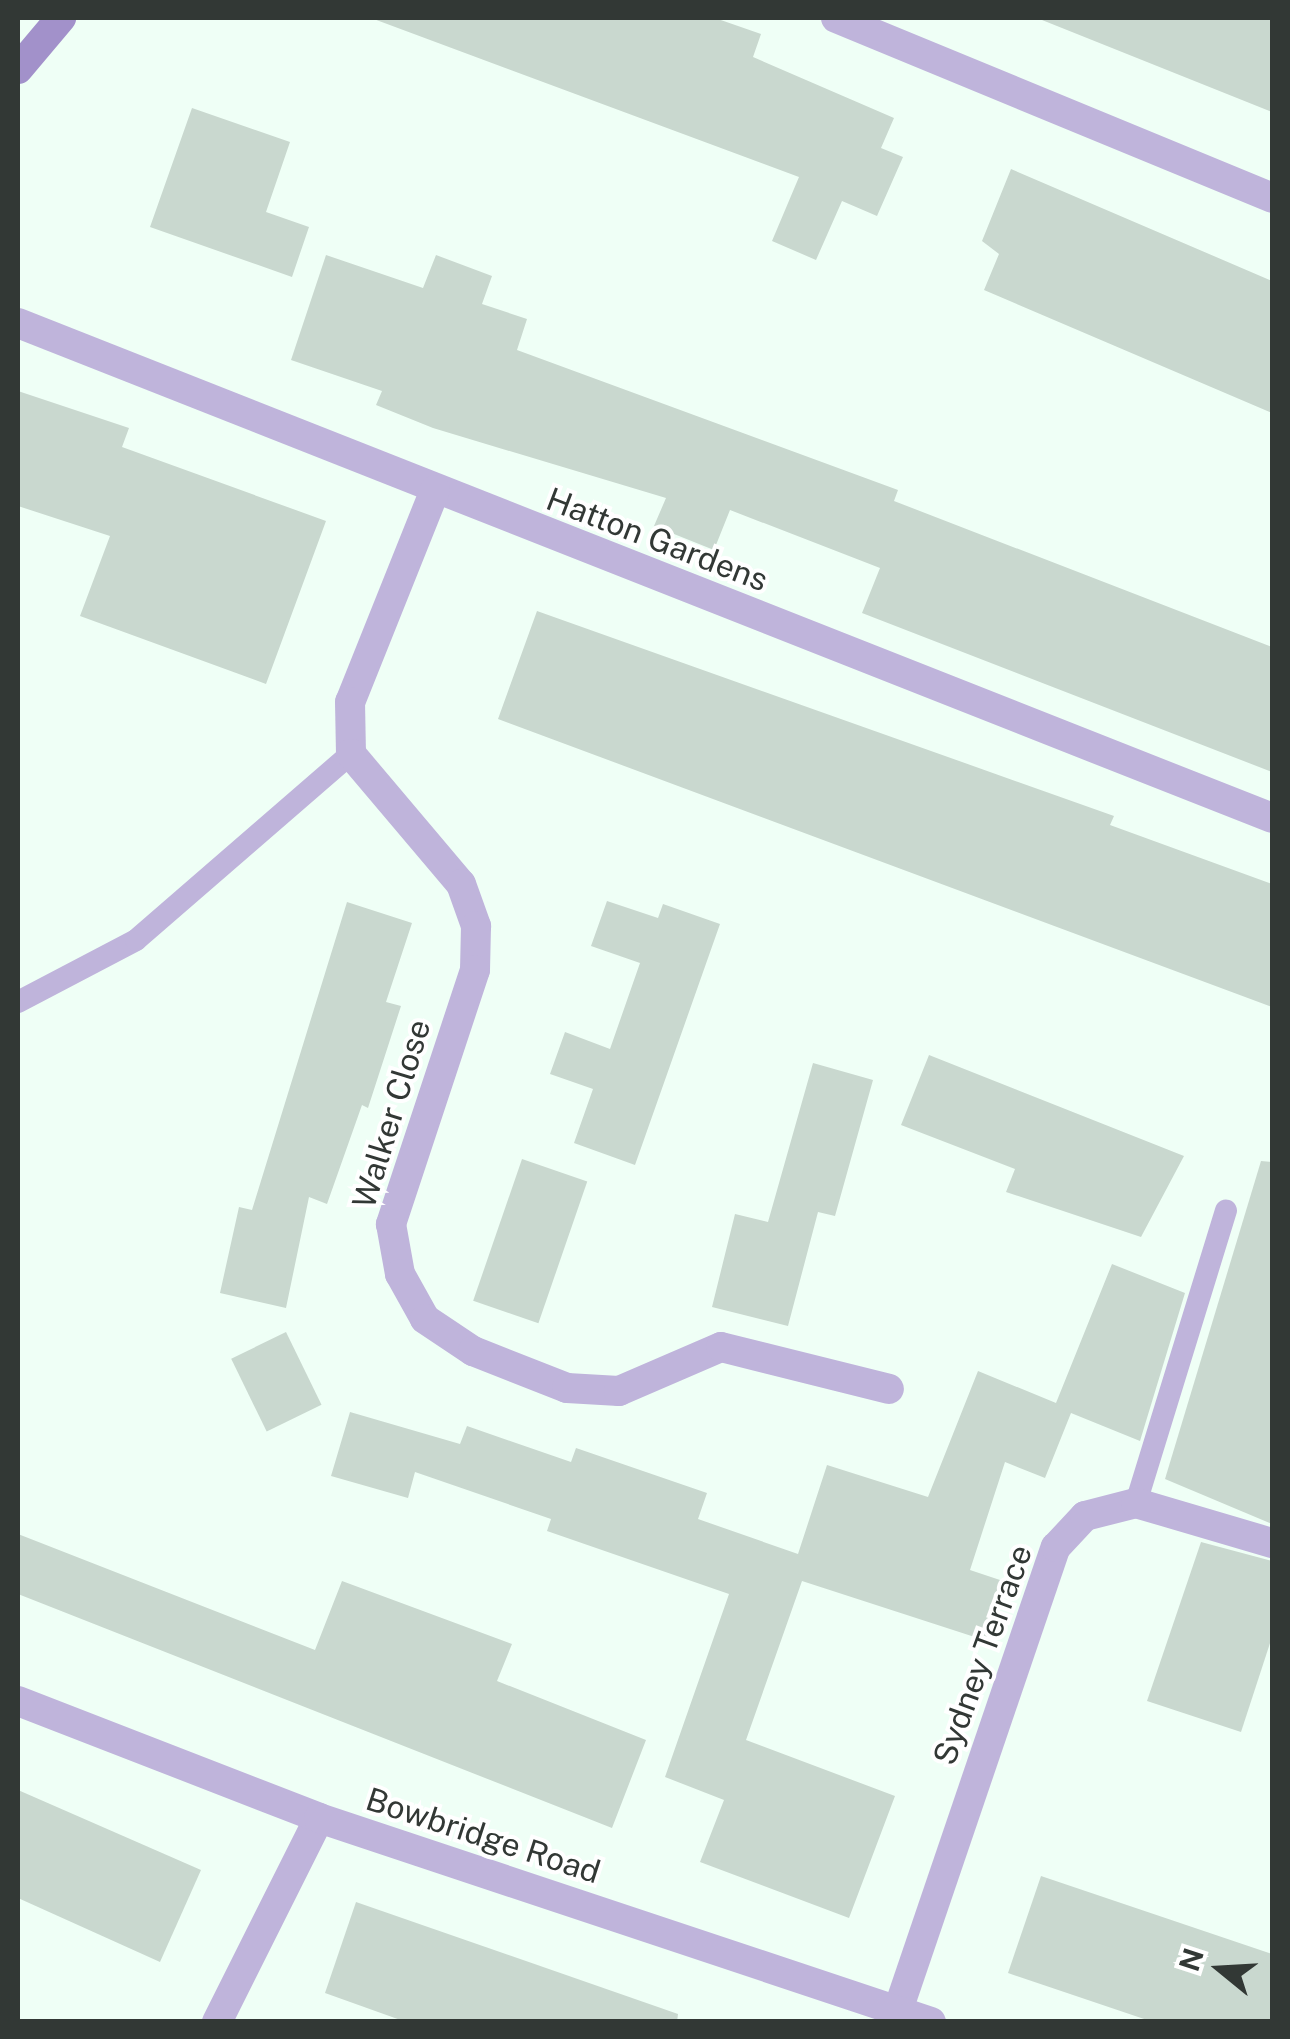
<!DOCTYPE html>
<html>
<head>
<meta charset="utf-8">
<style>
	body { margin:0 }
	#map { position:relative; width:1290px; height:2039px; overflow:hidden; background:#effff6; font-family:"Public Sans",sans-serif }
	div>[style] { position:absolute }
	.building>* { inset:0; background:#c9d8cf; transform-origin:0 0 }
	.service>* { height:22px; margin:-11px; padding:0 11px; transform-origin:11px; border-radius:11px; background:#bfb4db }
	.minor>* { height:30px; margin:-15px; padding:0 15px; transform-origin:15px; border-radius:15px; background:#bfb4db }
	.tertiary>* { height:30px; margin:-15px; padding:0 15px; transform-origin:15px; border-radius:15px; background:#bfb4db }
	.secondary>* { height:30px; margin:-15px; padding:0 15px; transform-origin:15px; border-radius:15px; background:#a291ca }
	span { translate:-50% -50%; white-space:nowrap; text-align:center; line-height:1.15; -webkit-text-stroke:8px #fff; paint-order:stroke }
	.street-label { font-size:32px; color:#323835 }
	.frame { position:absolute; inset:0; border:20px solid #323835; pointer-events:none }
	.north { position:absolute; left:1170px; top:1919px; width:100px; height:100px; -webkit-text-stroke:8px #fff; paint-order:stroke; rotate:288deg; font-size:28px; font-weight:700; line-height:40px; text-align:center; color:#323835 }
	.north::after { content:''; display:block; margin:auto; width:35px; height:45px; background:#323835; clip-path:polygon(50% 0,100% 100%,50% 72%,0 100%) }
</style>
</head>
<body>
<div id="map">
	<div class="building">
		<i style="clip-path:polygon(371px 18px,715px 18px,761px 34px,753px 57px,894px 118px,881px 148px,903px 157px,877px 216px,842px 201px,816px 260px,772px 241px,799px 177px)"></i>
		<i style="clip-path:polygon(1272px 18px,1272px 112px,1042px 20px,1042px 18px)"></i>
		<i style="clip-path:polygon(192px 108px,290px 142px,266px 212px,309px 227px,292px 277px,150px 227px)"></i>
		<i style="clip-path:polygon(1011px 169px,1272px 281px,1272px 413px,984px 290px,999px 254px,982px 241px)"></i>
		<i style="clip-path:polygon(326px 255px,423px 288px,436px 255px,492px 276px,482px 304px,527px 319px,517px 350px,898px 490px,894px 501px,1272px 647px,1272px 772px,862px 613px,880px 568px,730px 510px,714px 550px,654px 526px,666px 498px,433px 428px,376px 405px,382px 391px,291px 360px)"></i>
		<i style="clip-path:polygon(18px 391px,129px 428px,122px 447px,326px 521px,266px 684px,80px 616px,110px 536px,18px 506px)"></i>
		<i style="clip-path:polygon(537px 611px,1114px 816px,1110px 825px,1272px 884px,1272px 1007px,498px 719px)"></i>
		<i style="clip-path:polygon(607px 901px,658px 918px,663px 904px,720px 924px,635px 1165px,574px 1143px,593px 1089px,550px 1074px,565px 1032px,610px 1049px,640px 963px,591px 946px)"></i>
		<i style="clip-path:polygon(347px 902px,412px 923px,386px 1002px,401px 1006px,368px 1108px,362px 1105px,327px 1204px,309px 1197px,286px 1308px,220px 1293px,239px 1207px,252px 1210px)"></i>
		<i style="clip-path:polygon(929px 1055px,1184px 1156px,1141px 1237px,1006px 1192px,1015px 1169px,901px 1125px)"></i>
		<i style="clip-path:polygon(813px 1063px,873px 1080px,835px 1216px,818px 1212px,788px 1326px,712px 1307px,735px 1214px,768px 1222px)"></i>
		<i style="left:522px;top:1159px;width:69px;height:150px;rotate:19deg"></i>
		<i style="clip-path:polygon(1261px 1161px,1272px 1162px,1272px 1524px,1165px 1479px)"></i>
		<i style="clip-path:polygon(1112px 1264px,1185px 1293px,1140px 1441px,1071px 1413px,1045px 1478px,1005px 1462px,970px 1570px,1006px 1582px,987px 1641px,802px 1581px,746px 1740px,895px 1796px,849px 1918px,700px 1862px,724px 1800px,665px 1777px,729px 1594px,547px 1531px,551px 1519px,415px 1472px,408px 1498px,331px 1476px,350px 1412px,460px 1444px,467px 1426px,571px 1462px,576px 1448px,707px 1493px,698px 1519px,798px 1554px,827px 1465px,928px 1497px,978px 1371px,1056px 1403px)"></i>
		<i style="left:286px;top:1332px;width:81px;height:61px;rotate:64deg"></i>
		<i style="clip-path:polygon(18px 1534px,315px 1650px,342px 1581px,512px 1644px,497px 1681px,646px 1740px,612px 1828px,18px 1594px)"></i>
		<i style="clip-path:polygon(1201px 1542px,1272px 1561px,1272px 1637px,1241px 1732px,1147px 1701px)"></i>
		<i style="clip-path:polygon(18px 1790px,201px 1870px,160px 1962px,18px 1898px)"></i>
		<i style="clip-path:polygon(1041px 1876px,1272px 1954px,1272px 2022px,1153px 2022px,1008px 1973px)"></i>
		<i style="clip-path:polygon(356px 1902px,678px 2014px,677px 2022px,406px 2022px,325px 1993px)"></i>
	</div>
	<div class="service">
		<i style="left:18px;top:1002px;width:133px;rotate:-27.7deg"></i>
		<i style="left:136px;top:940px;width:284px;rotate:-40.9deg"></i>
		<i style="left:1136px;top:1503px;width:306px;rotate:-72.9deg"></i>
	</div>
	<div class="minor">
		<i style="left:836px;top:18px;width:472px;rotate:22.4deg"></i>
		<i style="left:18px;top:323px;width:1348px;rotate:21.54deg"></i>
		<i style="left:435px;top:490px;width:228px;rotate:111.8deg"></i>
		<i style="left:350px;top:702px;width:52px;rotate:88.9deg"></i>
		<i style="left:351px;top:754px;width:170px;rotate:49.8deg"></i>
		<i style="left:461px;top:884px;width:45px;rotate:70.3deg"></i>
		<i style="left:476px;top:926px;width:44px;rotate:91.3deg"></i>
		<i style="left:475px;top:970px;width:268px;rotate:108.3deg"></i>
		<i style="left:391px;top:1224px;width:51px;rotate:79.8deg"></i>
		<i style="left:400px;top:1274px;width:51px;rotate:60.9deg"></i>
		<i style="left:425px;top:1319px;width:58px;rotate:33.7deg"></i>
		<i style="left:473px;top:1351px;width:101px;rotate:21.5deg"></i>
		<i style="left:567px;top:1388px;width:52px;rotate:3.3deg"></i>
		<i style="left:619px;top:1391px;width:111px;rotate:-23.3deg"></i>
		<i style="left:721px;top:1347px;width:173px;rotate:14deg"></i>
		<i style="left:898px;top:2010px;width:489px;rotate:-71.2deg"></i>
		<i style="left:1056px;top:1547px;width:42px;rotate:-46.9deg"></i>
		<i style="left:1085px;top:1516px;width:53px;rotate:-14.3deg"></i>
		<i style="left:1136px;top:1503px;width:142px;rotate:16.4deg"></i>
		<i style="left:217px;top:2022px;width:228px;rotate:-63.4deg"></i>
	</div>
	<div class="tertiary">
		<i style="left:18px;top:1701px;width:323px;rotate:21.2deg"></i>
		<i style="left:319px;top:1818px;width:645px;rotate:18.43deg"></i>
	</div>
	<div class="secondary">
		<i style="left:18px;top:69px;width:67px;rotate:-49.9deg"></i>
	</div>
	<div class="street-label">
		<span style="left:657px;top:540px;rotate:21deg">Hatton Gardens</span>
		<span style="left:392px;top:1114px;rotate:-73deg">Walker Close</span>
		<span style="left:983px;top:1655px;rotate:-70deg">Sydney Terrace</span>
		<span style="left:483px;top:1836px;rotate:18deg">Bowbridge Road</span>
	</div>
	<div class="frame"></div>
	<div class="north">N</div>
</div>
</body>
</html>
